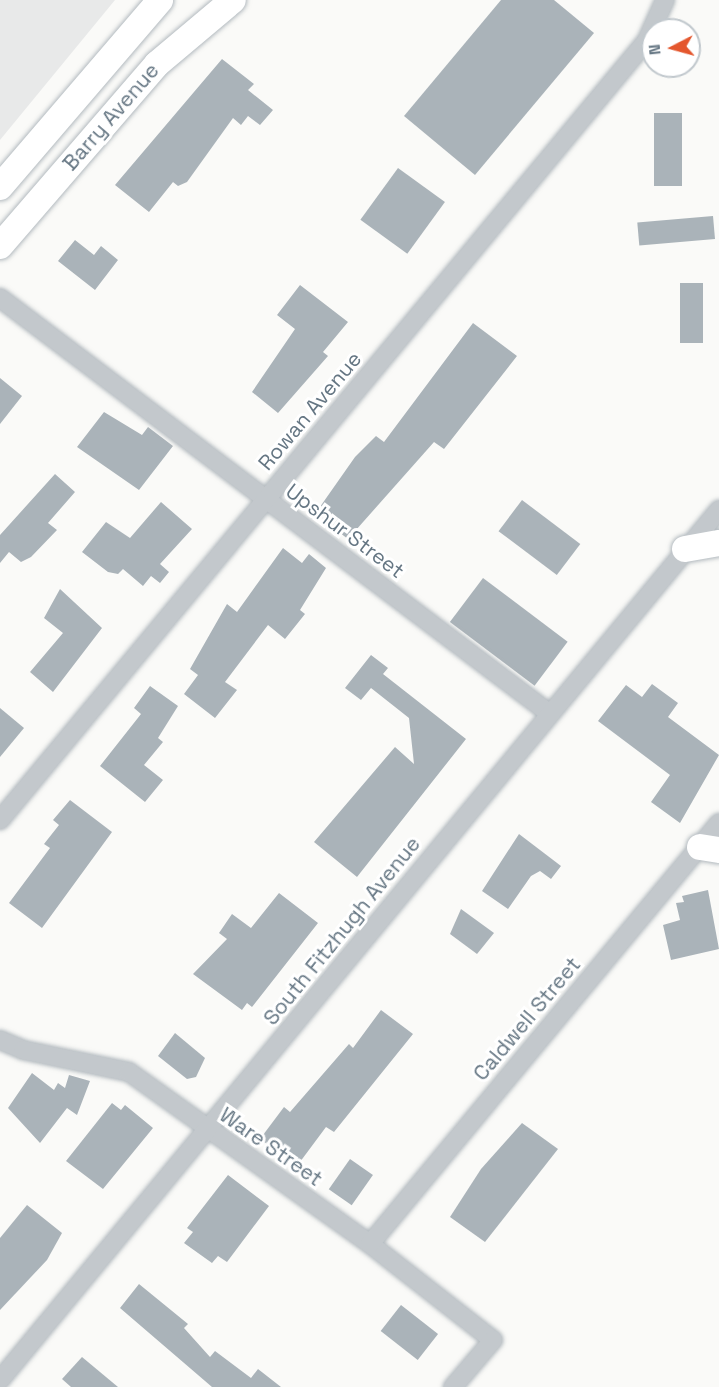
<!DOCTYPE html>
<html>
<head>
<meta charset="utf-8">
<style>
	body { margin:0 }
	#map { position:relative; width:719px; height:1387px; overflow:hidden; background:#fafaf8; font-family:"Space Grotesk",sans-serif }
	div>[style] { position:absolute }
	.built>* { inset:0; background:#e8e9e9 }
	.building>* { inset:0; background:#aab3b9; transform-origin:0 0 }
	.roads { filter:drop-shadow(0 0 2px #b3babf) drop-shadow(0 0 2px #b3babf) }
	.street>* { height:18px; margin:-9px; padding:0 9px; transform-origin:9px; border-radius:9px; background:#c3c8cc }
	.secondary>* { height:26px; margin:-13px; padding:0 13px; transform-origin:13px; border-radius:13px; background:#fff }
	span { translate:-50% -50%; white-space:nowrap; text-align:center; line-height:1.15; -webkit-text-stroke:6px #fff; paint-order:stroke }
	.street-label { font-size:21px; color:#657683 }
	.north { position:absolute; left:641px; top:18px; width:60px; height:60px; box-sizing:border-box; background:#fff; border:2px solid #c1c8cd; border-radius:50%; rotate:264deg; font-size:16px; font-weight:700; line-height:24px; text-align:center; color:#657683 }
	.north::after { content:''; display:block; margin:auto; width:21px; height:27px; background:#e4572e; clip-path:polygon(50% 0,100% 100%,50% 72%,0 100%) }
</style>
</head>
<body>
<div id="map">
	<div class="built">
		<i style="clip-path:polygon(0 0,115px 0,0 140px)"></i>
	</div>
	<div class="building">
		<i style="clip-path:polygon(501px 0,554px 0,594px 33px,475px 175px,404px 116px)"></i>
		<i style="clip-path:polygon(222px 59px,254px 84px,248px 90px,273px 110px,260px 125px,248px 116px,241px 125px,233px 118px,187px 182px,178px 186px,173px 182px,149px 212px,115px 185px)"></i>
		<i style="left:654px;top:113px;width:28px;height:73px"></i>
		<i style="left:398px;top:168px;width:58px;height:64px;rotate:36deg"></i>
		<i style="left:713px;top:216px;width:23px;height:76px;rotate:85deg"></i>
		<i style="clip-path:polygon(75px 240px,94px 255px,101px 246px,118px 260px,95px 290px,58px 261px)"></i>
		<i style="left:680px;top:283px;width:23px;height:60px"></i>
		<i style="clip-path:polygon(300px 285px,348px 322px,323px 352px,328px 356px,278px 413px,252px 392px,295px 329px,277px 315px)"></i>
		<i style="clip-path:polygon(473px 323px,517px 356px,444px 449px,434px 442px,348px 539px,315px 514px,355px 457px,376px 436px,384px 442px)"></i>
		<i style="clip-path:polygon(0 378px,22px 396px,0 424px)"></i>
		<i style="clip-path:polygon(104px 412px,142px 435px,148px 427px,173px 446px,139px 490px,77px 447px)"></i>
		<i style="clip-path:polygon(55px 474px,75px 492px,48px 523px,57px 530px,31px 557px,21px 562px,9px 552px,0 563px,0 535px)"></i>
		<i style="left:522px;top:500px;width:73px;height:39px;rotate:37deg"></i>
		<i style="clip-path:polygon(161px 502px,192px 529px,160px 564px,169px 572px,160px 583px,151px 576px,143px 586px,123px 569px,118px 574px,108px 572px,82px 552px,106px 522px,130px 538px)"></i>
		<i style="clip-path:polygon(283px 548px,302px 563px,309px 554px,326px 568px,300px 610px,305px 614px,285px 639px,268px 625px,225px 682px,237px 690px,215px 718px,184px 694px,198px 675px,190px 669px,227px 604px,237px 612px)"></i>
		<i style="left:483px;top:578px;width:106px;height:55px;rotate:37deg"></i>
		<i style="clip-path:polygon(60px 589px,102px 628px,53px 692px,30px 672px,63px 633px,44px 618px)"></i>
		<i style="clip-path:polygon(371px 655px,388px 668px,383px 674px,466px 739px,357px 877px,314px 842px,395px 747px,414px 764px,409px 718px,371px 688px,361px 700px,345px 688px)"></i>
		<i style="clip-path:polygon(652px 684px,678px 703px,668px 717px,719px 755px,680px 823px,651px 802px,670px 775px,598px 721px,626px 685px,642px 697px)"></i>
		<i style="clip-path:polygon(150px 686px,178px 706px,158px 738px,163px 742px,144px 765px,163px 780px,145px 802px,100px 766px,141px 714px,134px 708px)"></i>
		<i style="clip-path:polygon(0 708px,24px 728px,0 757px)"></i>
		<i style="clip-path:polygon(70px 800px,112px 832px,42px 928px,9px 903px,50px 848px,44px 844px,59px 825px,53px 820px)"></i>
		<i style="clip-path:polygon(519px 834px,561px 866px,551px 879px,540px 871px,531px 876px,508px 909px,482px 891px)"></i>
		<i style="clip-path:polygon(708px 890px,719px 949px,671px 960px,663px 925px,680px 920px,676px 903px,684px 902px,682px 896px)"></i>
		<i style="clip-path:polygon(279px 893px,318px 923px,252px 1007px,247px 1003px,242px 1010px,193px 974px,227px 939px,219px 933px,232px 914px,251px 928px)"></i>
		<i style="clip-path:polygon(461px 909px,494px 933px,477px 954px,450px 934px)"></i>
		<i style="clip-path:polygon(381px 1010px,413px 1034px,334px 1132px,326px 1127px,297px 1166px,260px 1139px,284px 1107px,290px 1112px,349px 1044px,353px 1048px)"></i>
		<i style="clip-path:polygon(175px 1033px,205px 1058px,196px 1077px,187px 1079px,158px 1056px)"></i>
		<i style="clip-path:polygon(32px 1073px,54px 1090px,58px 1083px,65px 1088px,69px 1075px,90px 1081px,77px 1115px,67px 1108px,40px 1143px,8px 1108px)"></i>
		<i style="clip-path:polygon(112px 1103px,121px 1110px,125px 1105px,153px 1128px,103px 1189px,66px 1161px)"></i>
		<i style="clip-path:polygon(522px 1123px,558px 1149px,485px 1242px,450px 1217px,481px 1169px)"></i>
		<i style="left:350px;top:1159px;width:28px;height:37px;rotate:35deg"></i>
		<i style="clip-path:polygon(228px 1175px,269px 1206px,227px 1262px,218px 1256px,212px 1263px,184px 1243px,193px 1232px,187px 1228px)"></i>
		<i style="clip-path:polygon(27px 1205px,62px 1233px,47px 1260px,0 1310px,0 1238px)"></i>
		<i style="clip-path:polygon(139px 1284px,188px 1324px,184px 1328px,210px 1357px,215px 1351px,251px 1378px,258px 1369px,281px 1387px,212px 1387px,120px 1308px)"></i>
		<i style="left:401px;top:1305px;width:47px;height:33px;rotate:38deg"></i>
		<i style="clip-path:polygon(82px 1357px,118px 1387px,71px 1387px,62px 1379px)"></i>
	</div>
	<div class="roads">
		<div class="street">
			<i style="left:0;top:298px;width:688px;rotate:37.09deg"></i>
			<i style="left:0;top:820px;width:1013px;rotate:-50.32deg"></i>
			<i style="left:647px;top:40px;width:44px;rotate:-65.8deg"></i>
			<i style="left:0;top:1040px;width:25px;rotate:23deg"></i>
			<i style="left:23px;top:1050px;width:108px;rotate:11.7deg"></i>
			<i style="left:129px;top:1072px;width:296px;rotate:35.5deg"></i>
			<i style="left:370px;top:1244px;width:156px;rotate:38deg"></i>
			<i style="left:493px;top:1340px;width:62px;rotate:130.4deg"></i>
			<i style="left:370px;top:1244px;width:547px;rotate:-50.34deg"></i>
			<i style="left:0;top:1380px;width:1129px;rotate:-50.43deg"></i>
		</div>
		<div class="secondary">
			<i style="left:0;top:187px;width:246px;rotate:-49.4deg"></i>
			<i style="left:0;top:246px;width:240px;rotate:-49.2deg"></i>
			<i style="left:157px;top:64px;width:99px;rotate:-40.1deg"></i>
			<i style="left:685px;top:549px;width:35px;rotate:-10deg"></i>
			<i style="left:700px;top:847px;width:19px;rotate:9deg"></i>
		</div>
	</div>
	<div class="street-label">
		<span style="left:111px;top:117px;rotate:-49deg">Barry Avenue</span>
		<span style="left:310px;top:411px;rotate:-50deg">Rowan Avenue</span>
		<span style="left:345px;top:531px;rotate:37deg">Upshur Street</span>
		<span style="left:342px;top:931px;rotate:-51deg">South Fitzhugh Avenue</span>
		<span style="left:527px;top:1019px;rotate:-50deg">Caldwell Street</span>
		<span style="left:271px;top:1147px;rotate:35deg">Ware Street</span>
	</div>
	<div class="north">N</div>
</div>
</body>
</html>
